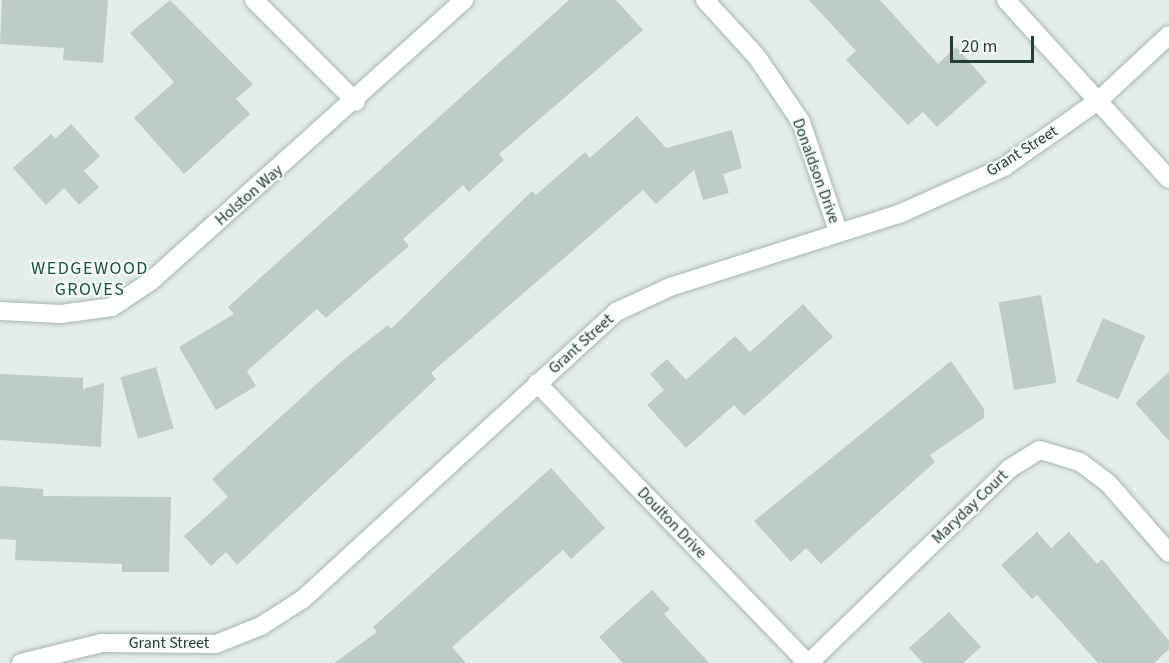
<!DOCTYPE html>
<html>
<head>
<meta charset="utf-8">
<style>
	body { margin:0 }
	#map { position:relative; width:1169px; height:663px; overflow:hidden; background:#e4ede9; font-family:"Source Sans 3",sans-serif }
	div>[style] { position:absolute }
	.building>* { inset:0; background:#bccbc4; transform-origin:0 0 }
	.roads { filter:drop-shadow(0 0 2px #a7b5b0) drop-shadow(0 0 2px #a7b5b0) }
	.minor>* { height:18px; margin:-9px; padding:0 9px; transform-origin:9px; border-radius:9px; background:#fff }
	span { translate:-50% -50%; white-space:nowrap; text-align:center; line-height:1.15; -webkit-text-stroke:4.5px #f5f9f7; paint-order:stroke }
	.street-label { font-size:16px; color:#243e36 }
	.neighbourhood-label { font-size:18px; color:#205042; letter-spacing:1.5px }
	.scale { position:absolute; left:950px; top:36px; width:84px; height:27px; box-sizing:border-box; border:3px solid #243e36; border-top:0; padding-left:8px; font-size:18px; line-height:21px; white-space:nowrap; color:#243e36; -webkit-text-stroke:4px #f5f9f7; paint-order:stroke }
</style>
</head>
<body>
<div id="map">
	<div class="building">
		<i style="clip-path:polygon(2px 0,108px 0,103px 63px,63px 60px,64px 48px,0 44px)"></i>
		<i style="clip-path:polygon(170px 0,253px 84px,236px 99px,250px 114px,184px 174px,134px 118px,174px 82px,130px 33px)"></i>
		<i style="clip-path:polygon(569px 0,616px 0,643px 30px,499px 154px,504px 160px,469px 192px,463px 185px,403px 239px,409px 246px,374px 276px,326px 318px,317px 309px,247px 371px,256px 386px,216px 410px,179px 347px,234px 314px,228px 307px)"></i>
		<i style="clip-path:polygon(809px 0,880px 0,938px 64px,956px 47px,987px 82px,937px 127px,923px 112px,908px 125px,846px 60px,856px 51px)"></i>
		<i style="clip-path:polygon(637px 116px,666px 148px,732px 130px,742px 168px,723px 174px,729px 193px,703px 200px,694px 170px,656px 204px,643px 190px,431px 373px,436px 379px,237px 565px,226px 552px,211px 566px,184px 536px,228px 497px,212px 479px,341px 362px,388px 325px,391px 329px,532px 191px,536px 195px,585px 152px,590px 158px)"></i>
		<i style="clip-path:polygon(71px 124px,100px 156px,84px 171px,99px 187px,79px 205px,64px 188px,46px 205px,13px 168px,51px 134px,55px 139px)"></i>
		<i style="left:1041px;top:295px;width:89px;height:43px;rotate:80deg"></i>
		<i style="clip-path:polygon(803px 304px,833px 337px,744px 416px,734px 405px,686px 448px,647px 405px,664px 390px,650px 374px,667px 359px,686px 380px,735px 336px,750px 352px)"></i>
		<i style="left:1103px;top:318px;width:46px;height:69px;rotate:23deg"></i>
		<i style="clip-path:polygon(951px 361px,984px 409px,984px 418px,930px 455px,935px 462px,821px 564px,806px 548px,791px 562px,754px 521px)"></i>
		<i style="left:156px;top:367px;width:64px;height:37px;rotate:74deg"></i>
		<i style="clip-path:polygon(1169px 372px,1169px 441px,1135px 403px)"></i>
		<i style="clip-path:polygon(0 374px,83px 378px,83px 389px,104px 383px,101px 447px,0 440px)"></i>
		<i style="clip-path:polygon(551px 468px,605px 528px,571px 559px,563px 550px,452px 647px,466px 663px,334px 663px,377px 632px,373px 627px)"></i>
		<i style="clip-path:polygon(0 486px,43px 489px,43px 496px,171px 497px,169px 572px,122px 572px,122px 564px,15px 560px,16px 540px,0 539px)"></i>
		<i style="clip-path:polygon(1037px 532px,1051px 548px,1069px 532px,1097px 564px,1102px 559px,1169px 641px,1169px 649px,1154px 663px,1098px 663px,1037px 595px,1032px 599px,1001px 565px)"></i>
		<i style="clip-path:polygon(652px 590px,670px 609px,664px 614px,709px 663px,623px 663px,599px 637px)"></i>
		<i style="clip-path:polygon(949px 612px,981px 647px,963px 663px,923px 663px,909px 648px)"></i>
	</div>
	<div class="roads">
		<div class="minor">
			<i style="left:254px;top:0;width:144px;rotate:45deg"></i>
			<i style="left:705px;top:0;width:77px;rotate:47.6deg"></i>
			<i style="left:757px;top:57px;width:78px;rotate:55.9deg"></i>
			<i style="left:801px;top:122px;width:115px;rotate:71.3deg"></i>
			<i style="left:1006px;top:0;width:242px;rotate:47.7deg"></i>
			<i style="left:0;top:311px;width:61px;rotate:2.8deg"></i>
			<i style="left:61px;top:314px;width:51px;rotate:-7.8deg"></i>
			<i style="left:112px;top:307px;width:47px;rotate:-33.7deg"></i>
			<i style="left:151px;top:281px;width:421px;rotate:-41.9deg"></i>
			<i style="left:537px;top:383px;width:389px;rotate:46deg"></i>
			<i style="left:21px;top:663px;width:82px;rotate:-14deg"></i>
			<i style="left:101px;top:643px;width:115px;rotate:0.5deg"></i>
			<i style="left:216px;top:644px;width:48px;rotate:-21.8deg"></i>
			<i style="left:261px;top:626px;width:50px;rotate:-32.7deg"></i>
			<i style="left:303px;top:599px;width:425px;rotate:-42.5deg"></i>
			<i style="left:616px;top:312px;width:60px;rotate:-24.8deg"></i>
			<i style="left:670px;top:287px;width:240px;rotate:-17.7deg"></i>
			<i style="left:899px;top:214px;width:115px;rotate:-24.1deg"></i>
			<i style="left:1004px;top:167px;width:115px;rotate:-35.1deg"></i>
			<i style="left:1098px;top:101px;width:97px;rotate:-42.9deg"></i>
			<i style="left:809px;top:663px;width:279px;rotate:-44.1deg"></i>
			<i style="left:1009px;top:469px;width:36px;rotate:-32deg"></i>
			<i style="left:1040px;top:450px;width:42px;rotate:16.7deg"></i>
			<i style="left:1080px;top:462px;width:36px;rotate:37deg"></i>
			<i style="left:1109px;top:484px;width:91px;rotate:49deg"></i>
		</div>
	</div>
	<div class="street-label">
		<span style="left:1022px;top:151px;rotate:-32deg">Grant Street</span>
		<span style="left:816px;top:171px;rotate:70deg">Donaldson Drive</span>
		<span style="left:249px;top:195px;rotate:-41deg">Holston Way</span>
		<span style="left:581px;top:344px;rotate:-42deg">Grant Street</span>
		<span style="left:970px;top:507px;rotate:-44deg">Maryday Court</span>
		<span style="left:672px;top:523px;rotate:46deg">Doulton Drive</span>
		<span style="left:169px;top:643px">Grant Street</span>
	</div>
	<div class="neighbourhood-label">
		<span style="left:90px;top:280px">WEDGEWOOD<br>GROVES</span>
	</div>
	<div class="scale">20 m</div>
</div>
</body>
</html>
